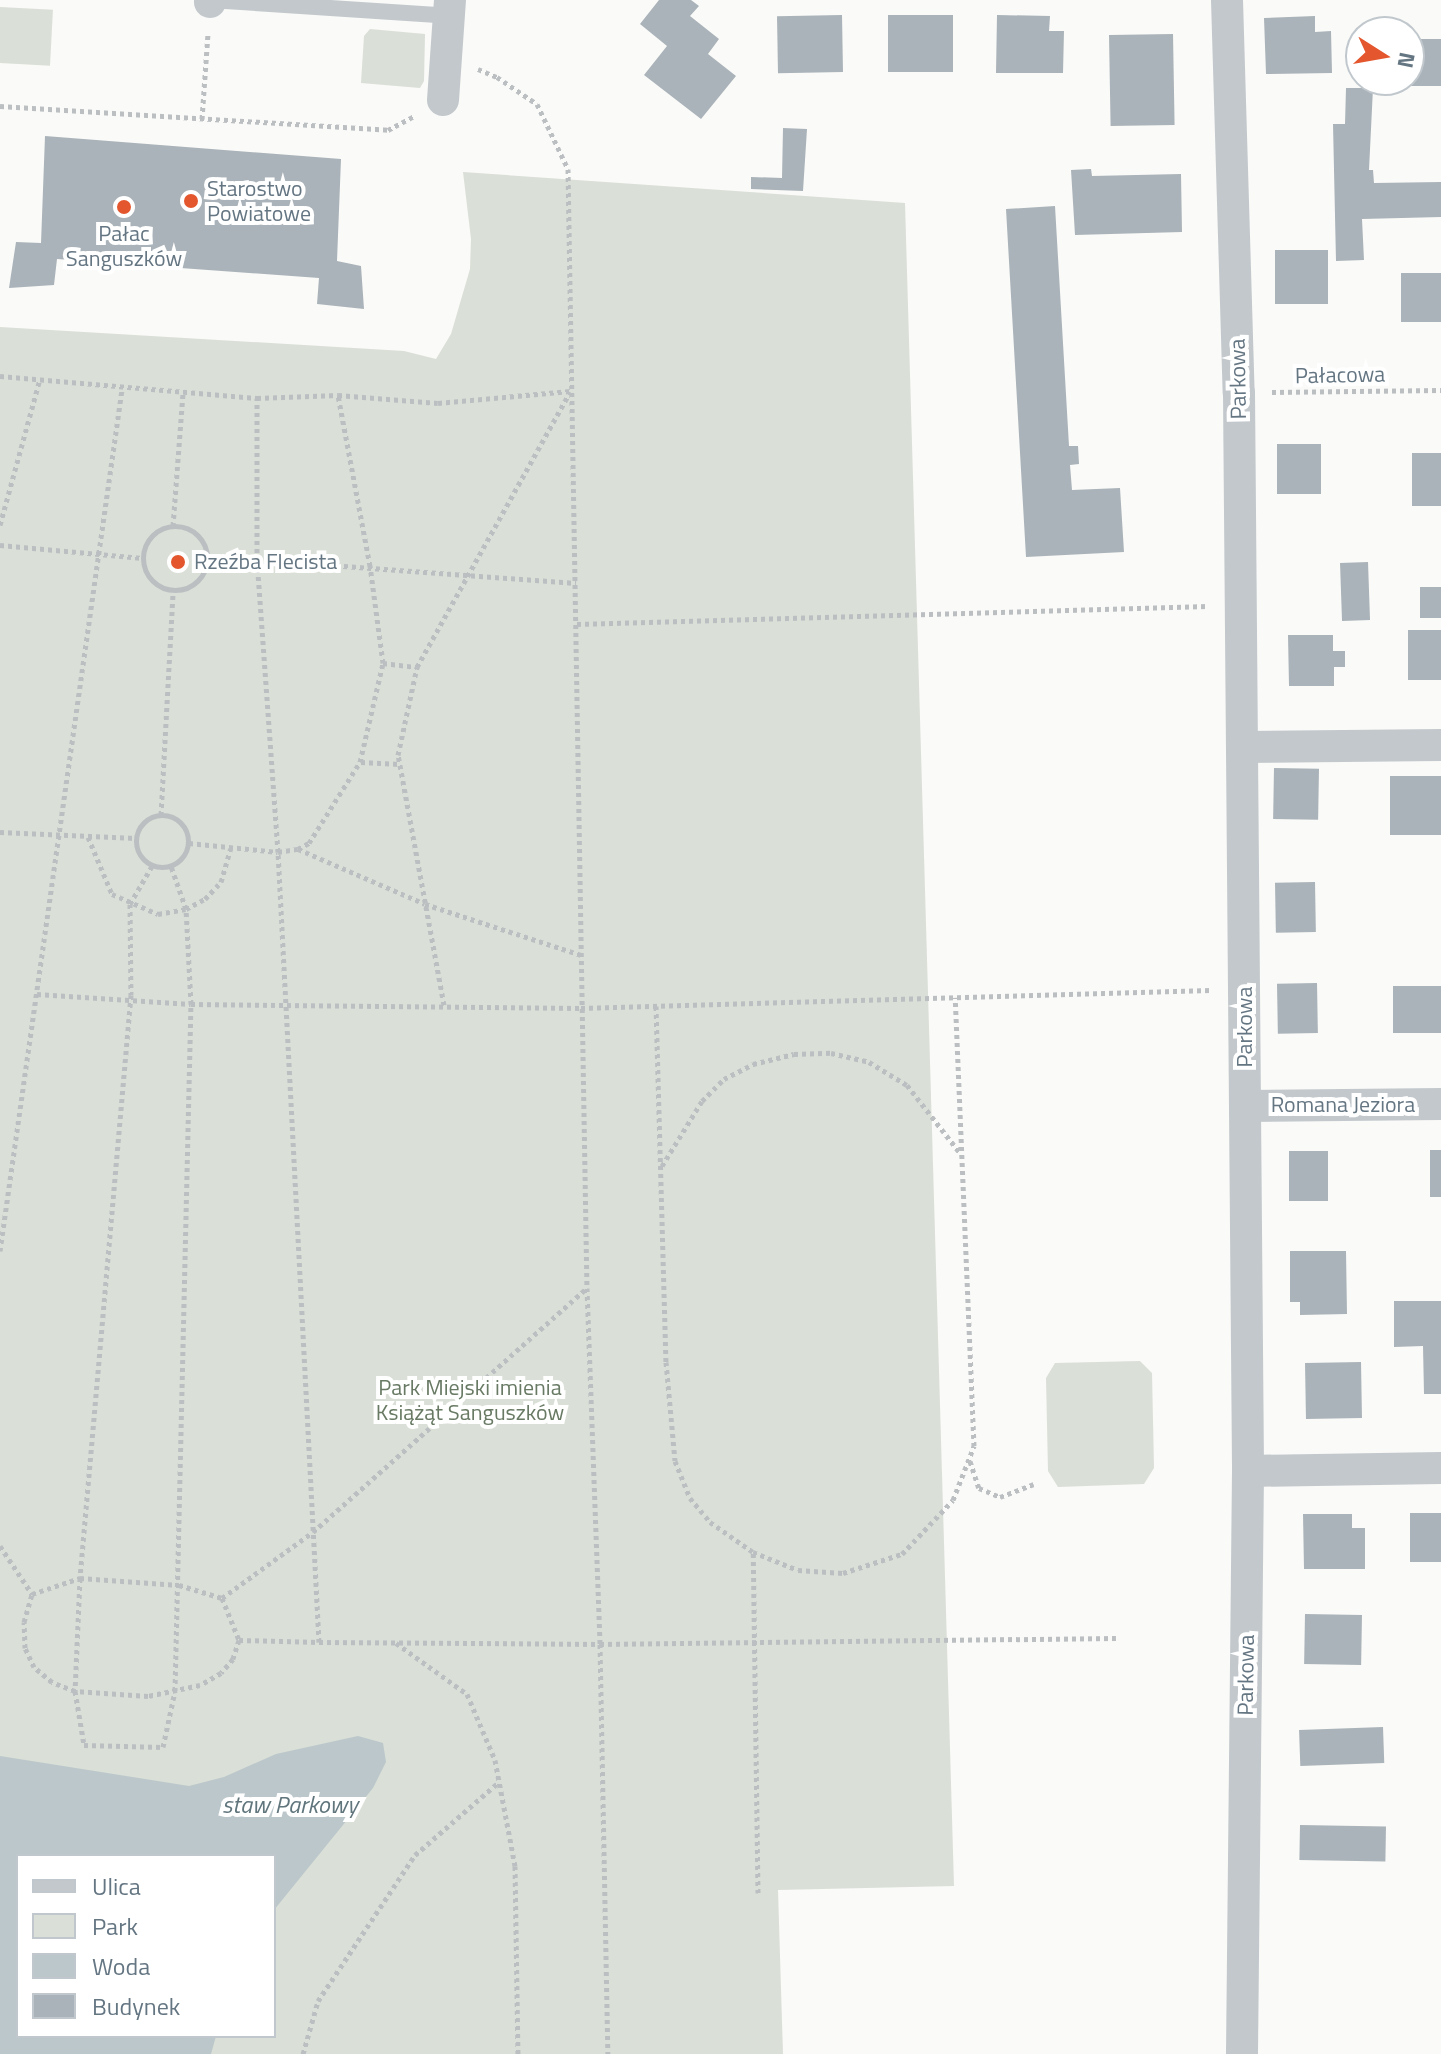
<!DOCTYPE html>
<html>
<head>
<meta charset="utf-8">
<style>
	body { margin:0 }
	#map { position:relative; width:1441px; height:2054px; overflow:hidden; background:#fafaf8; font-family:"Titillium Web",sans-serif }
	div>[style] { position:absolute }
	.green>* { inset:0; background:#dadfd7; transform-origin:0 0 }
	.water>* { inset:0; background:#bbc7cb }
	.building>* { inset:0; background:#aab3b9; transform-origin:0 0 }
	.path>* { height:5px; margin-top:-2.5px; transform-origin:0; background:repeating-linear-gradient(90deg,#bbbfc2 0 4px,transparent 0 8px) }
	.path>.ring { margin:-2.5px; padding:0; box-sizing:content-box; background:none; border:5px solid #bbbfc2; border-radius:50% }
	.lane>* { height:16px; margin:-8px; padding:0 8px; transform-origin:8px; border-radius:8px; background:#c3c8cc }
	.street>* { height:32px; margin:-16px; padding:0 16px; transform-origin:16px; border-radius:16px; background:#c3c8cc }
	.dots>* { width:22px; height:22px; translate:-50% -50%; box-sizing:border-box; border:4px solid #fff; border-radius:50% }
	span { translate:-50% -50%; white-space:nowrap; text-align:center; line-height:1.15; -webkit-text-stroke:8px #fff; paint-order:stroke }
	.poi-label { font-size:22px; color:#657683 }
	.left { translate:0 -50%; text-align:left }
	.street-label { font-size:22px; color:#657683 }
	.park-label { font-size:22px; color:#687a64 }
	.water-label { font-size:24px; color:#60757c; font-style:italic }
	.legend { position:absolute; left:16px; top:1854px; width:260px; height:184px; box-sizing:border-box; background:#fff; border:2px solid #c1c8cd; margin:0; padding:10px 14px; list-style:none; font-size:24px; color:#657683 }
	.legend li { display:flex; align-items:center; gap:16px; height:40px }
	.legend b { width:40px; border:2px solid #c1c8cd }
	.north { position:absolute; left:1345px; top:16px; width:80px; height:80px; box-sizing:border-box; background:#fff; border:2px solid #c1c8cd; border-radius:50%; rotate:101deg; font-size:22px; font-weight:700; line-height:32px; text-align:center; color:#657683 }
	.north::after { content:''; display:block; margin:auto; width:28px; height:36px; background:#e4572e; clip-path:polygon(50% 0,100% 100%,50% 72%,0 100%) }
</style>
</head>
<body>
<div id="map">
	<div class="green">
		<i style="left:0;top:7px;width:53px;height:56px;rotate:3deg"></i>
		<i style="clip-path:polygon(370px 29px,425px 34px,424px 81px,420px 88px,361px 83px,364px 36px)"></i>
		<i style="clip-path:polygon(evenodd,463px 172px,905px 203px,954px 1886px,778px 1890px,783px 2054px,0 2054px,0 327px,404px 351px,436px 359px,451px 334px,470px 269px,471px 239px,463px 172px,18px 1856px,274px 1856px,274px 2036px,18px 2036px,18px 1856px)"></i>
		<i style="clip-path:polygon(1140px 1361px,1152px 1373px,1154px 1468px,1144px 1484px,1058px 1487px,1048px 1471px,1046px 1378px,1055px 1363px)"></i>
	</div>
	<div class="water">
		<i style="clip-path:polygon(358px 1736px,383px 1743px,386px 1762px,373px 1788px,274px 1910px,274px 1856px,18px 1856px,18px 2036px,216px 2036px,211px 2054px,0 2054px,0 1756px,189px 1786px,224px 1777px,276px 1754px)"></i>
	</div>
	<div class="building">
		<i style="clip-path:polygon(659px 0,691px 0,699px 6px,690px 16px,719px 39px,708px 54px,736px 76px,701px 119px,644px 75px,667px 46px,640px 24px)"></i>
		<i style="left:842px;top:15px;width:57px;height:65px;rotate:89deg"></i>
		<i style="left:888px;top:15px;width:65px;height:57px"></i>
		<i style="clip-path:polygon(997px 15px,1050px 16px,1049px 31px,1064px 31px,1063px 73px,996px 73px)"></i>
		<i style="clip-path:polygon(1315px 16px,1315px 32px,1331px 31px,1332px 73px,1266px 74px,1264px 18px)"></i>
		<i style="left:1173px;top:34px;width:91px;height:64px;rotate:89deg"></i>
		<i style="clip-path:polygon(1409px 39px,1441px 39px,1441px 86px,1398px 86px,1398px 80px,1409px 80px)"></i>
		<i style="clip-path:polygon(1346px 88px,1373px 88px,1369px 170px,1373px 170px,1374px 183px,1441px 182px,1441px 217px,1362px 219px,1364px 260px,1336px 261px,1333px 124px,1345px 124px)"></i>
		<i style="clip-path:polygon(783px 128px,807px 129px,803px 191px,751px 189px,751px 177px,782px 178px)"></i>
		<i style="clip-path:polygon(45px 136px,341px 159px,337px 261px,361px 266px,364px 309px,317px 304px,319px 278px,57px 259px,54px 285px,9px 288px,16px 242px,41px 243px)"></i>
		<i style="clip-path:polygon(1091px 169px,1092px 176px,1181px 174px,1182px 232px,1075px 235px,1071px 170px)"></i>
		<i style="clip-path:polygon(1055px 206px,1069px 446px,1078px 446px,1079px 464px,1070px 465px,1072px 490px,1120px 488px,1124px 552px,1026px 557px,1006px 209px)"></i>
		<i style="left:1275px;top:250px;width:53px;height:54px"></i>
		<i style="left:1441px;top:273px;width:49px;height:40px;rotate:90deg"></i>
		<i style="left:1277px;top:444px;width:44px;height:50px"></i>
		<i style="left:1412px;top:453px;width:29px;height:53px"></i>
		<i style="left:1368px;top:562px;width:58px;height:28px;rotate:88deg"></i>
		<i style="left:1420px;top:587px;width:21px;height:31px"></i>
		<i style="left:1441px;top:630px;width:50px;height:33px;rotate:90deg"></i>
		<i style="clip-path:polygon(1288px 635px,1333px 635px,1333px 651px,1345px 651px,1345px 667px,1334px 667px,1334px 686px,1289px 686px)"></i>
		<i style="left:1274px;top:768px;width:45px;height:51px;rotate:1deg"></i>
		<i style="left:1441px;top:776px;width:59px;height:51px;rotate:90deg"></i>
		<i style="left:1315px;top:882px;width:50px;height:40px;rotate:89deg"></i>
		<i style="left:1317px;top:983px;width:50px;height:40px;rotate:89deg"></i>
		<i style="left:1393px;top:986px;width:48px;height:47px"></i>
		<i style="left:1430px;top:1150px;width:11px;height:47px"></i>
		<i style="left:1289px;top:1151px;width:39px;height:50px"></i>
		<i style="clip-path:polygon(1290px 1251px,1346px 1251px,1347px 1314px,1300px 1315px,1300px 1302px,1290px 1302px)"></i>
		<i style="clip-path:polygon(1394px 1301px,1441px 1301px,1441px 1394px,1424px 1394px,1423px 1346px,1394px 1347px)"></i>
		<i style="left:1361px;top:1362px;width:56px;height:56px;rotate:89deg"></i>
		<i style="left:1410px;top:1513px;width:31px;height:49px"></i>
		<i style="clip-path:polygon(1303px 1514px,1352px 1514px,1352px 1528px,1365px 1528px,1365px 1569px,1304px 1569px)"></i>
		<i style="left:1305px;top:1614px;width:57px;height:50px;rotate:1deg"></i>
		<i style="left:1383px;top:1727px;width:36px;height:84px;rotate:88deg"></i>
		<i style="left:1300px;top:1825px;width:86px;height:35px;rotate:1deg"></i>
	</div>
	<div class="path">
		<i style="left:478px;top:69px;width:21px;rotate:23deg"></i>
		<i style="left:497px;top:77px;width:48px;rotate:34deg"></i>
		<i style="left:537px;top:104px;width:72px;rotate:64.5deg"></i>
		<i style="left:568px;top:169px;width:1119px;rotate:89.03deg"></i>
		<i style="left:587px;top:1288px;width:356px;rotate:87.9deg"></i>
		<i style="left:600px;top:1644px;width:410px;rotate:88.9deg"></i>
		<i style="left:0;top:106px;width:389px;rotate:3.5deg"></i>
		<i style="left:388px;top:130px;width:30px;rotate:-28deg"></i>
		<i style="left:202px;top:119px;width:85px;rotate:-86deg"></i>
		<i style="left:0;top:376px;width:258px;rotate:4.9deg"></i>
		<i style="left:257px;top:398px;width:81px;rotate:-2.1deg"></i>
		<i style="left:338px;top:395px;width:100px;rotate:4.6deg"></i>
		<i style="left:438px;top:403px;width:133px;rotate:-5.2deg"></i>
		<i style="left:1272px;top:392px;width:169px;rotate:-0.7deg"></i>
		<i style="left:0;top:525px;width:151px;rotate:-74.7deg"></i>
		<i class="ring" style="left:143px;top:526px;width:59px;height:59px"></i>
		<i style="left:173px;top:526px;width:134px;rotate:-85.7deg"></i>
		<i style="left:0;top:545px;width:143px;rotate:5.2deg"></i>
		<i style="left:208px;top:556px;width:369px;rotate:4.2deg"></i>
		<i style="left:577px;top:624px;width:631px;rotate:-1.63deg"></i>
		<i style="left:383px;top:663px;width:34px;rotate:7deg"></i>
		<i style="left:361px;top:762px;width:39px;rotate:3deg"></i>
		<i class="ring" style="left:136px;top:815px;width:47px;height:47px"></i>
		<i style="left:161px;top:815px;width:224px;rotate:-86.9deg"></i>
		<i style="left:0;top:832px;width:136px;rotate:2.5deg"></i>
		<i style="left:88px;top:837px;width:62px;rotate:67.2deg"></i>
		<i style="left:112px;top:894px;width:50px;rotate:23.5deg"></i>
		<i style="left:158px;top:914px;width:28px;rotate:-10deg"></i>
		<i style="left:186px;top:909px;width:21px;rotate:-28deg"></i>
		<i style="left:205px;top:899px;width:23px;rotate:-47deg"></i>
		<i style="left:221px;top:882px;width:35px;rotate:-74deg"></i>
		<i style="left:189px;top:843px;width:89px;rotate:5.8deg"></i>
		<i style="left:278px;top:852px;width:20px;rotate:-9deg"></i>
		<i style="left:298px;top:849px;width:13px;rotate:-29deg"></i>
		<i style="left:309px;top:843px;width:96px;rotate:-57.8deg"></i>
		<i style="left:360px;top:762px;width:102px;rotate:-76.9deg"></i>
		<i style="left:383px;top:663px;width:98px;rotate:-97.6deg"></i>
		<i style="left:370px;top:566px;width:174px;rotate:-100.6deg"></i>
		<i style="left:298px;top:849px;width:138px;rotate:23.4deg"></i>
		<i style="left:425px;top:904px;width:164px;rotate:18.1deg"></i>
		<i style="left:152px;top:866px;width:44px;rotate:120.1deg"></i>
		<i style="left:130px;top:904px;width:91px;rotate:89.4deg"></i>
		<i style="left:131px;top:995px;width:585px;rotate:95deg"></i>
		<i style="left:80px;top:1578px;width:113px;rotate:92.5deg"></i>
		<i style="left:75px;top:1691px;width:55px;rotate:80.5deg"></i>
		<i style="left:84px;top:1745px;width:79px;rotate:1.5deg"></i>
		<i style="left:163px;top:1747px;width:57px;rotate:-77.9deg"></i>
		<i style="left:175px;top:1691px;width:687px;rotate:-88.67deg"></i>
		<i style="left:191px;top:1004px;width:95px;rotate:-93deg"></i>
		<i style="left:186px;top:909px;width:46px;rotate:-109.2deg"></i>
		<i style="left:37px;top:994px;width:154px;rotate:3.7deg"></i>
		<i style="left:191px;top:1004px;width:390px;rotate:0.6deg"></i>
		<i style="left:581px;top:1008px;width:630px;rotate:-1.64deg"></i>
		<i style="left:444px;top:1005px;width:254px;rotate:-100.4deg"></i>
		<i style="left:398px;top:755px;width:90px;rotate:-77.8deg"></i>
		<i style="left:417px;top:667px;width:315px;rotate:-60.9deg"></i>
		<i style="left:656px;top:1006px;width:356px;rotate:88.4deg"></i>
		<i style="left:666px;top:1362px;width:99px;rotate:84.8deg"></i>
		<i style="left:675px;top:1461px;width:40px;rotate:68deg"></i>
		<i style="left:690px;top:1498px;width:31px;rotate:50deg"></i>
		<i style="left:710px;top:1522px;width:52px;rotate:34.9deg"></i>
		<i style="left:662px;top:1166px;width:76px;rotate:-58.4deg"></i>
		<i style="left:702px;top:1101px;width:31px;rotate:-45deg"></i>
		<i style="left:724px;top:1079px;width:33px;rotate:-27deg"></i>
		<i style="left:753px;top:1064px;width:42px;rotate:-13.7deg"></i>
		<i style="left:794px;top:1054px;width:37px;rotate:-2deg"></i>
		<i style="left:831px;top:1053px;width:39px;rotate:13deg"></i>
		<i style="left:869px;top:1062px;width:44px;rotate:31.2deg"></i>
		<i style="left:907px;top:1085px;width:88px;rotate:52deg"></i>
		<i style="left:0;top:1251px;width:871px;rotate:-81.94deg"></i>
		<i style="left:970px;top:1461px;width:28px;rotate:72deg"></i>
		<i style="left:979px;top:1488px;width:23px;rotate:23deg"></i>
		<i style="left:1000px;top:1497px;width:36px;rotate:-21deg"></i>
		<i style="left:0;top:1546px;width:58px;rotate:56.3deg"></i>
		<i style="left:80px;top:1578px;width:99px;rotate:4deg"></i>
		<i style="left:179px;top:1585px;width:45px;rotate:16.8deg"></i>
		<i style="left:222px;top:1598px;width:45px;rotate:68deg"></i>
		<i style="left:239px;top:1640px;width:20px;rotate:108deg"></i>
		<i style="left:233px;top:1659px;width:18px;rotate:131deg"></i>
		<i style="left:221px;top:1673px;width:24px;rotate:150deg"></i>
		<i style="left:200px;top:1685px;width:53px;rotate:168.1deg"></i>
		<i style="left:148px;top:1696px;width:73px;rotate:-176.1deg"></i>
		<i style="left:75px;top:1691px;width:25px;rotate:-159deg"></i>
		<i style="left:52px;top:1682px;width:23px;rotate:-140deg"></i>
		<i style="left:34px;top:1667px;width:21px;rotate:-115deg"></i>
		<i style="left:25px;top:1648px;width:26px;rotate:-92deg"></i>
		<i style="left:24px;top:1622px;width:29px;rotate:-74deg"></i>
		<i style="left:32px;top:1594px;width:51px;rotate:-18.4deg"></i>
		<i style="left:222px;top:1598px;width:112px;rotate:-36deg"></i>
		<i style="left:313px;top:1532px;width:367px;rotate:-41.7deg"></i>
		<i style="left:239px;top:1640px;width:80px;rotate:1.4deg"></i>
		<i style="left:319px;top:1642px;width:791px;rotate:-92.97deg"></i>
		<i style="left:278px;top:852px;width:293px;rotate:-94.1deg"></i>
		<i style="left:257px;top:560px;width:162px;rotate:-90deg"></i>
		<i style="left:319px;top:1642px;width:281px;rotate:0.4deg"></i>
		<i style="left:600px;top:1644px;width:516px;rotate:-0.67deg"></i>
		<i style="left:396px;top:1643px;width:87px;rotate:35.7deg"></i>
		<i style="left:467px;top:1694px;width:72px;rotate:67deg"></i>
		<i style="left:495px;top:1760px;width:108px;rotate:79.3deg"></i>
		<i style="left:515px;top:1866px;width:188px;rotate:89.1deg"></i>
		<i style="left:758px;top:1893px;width:341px;rotate:-90.8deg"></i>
		<i style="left:753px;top:1552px;width:48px;rotate:21.8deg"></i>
		<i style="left:798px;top:1570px;width:45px;rotate:3.8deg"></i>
		<i style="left:843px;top:1573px;width:62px;rotate:-17.9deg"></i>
		<i style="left:902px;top:1554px;width:74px;rotate:-46.6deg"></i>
		<i style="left:953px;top:1500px;width:58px;rotate:-68.7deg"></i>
		<i style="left:974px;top:1446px;width:449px;rotate:-92.4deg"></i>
		<i style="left:303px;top:2054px;width:55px;rotate:-74.2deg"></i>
		<i style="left:318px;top:2001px;width:175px;rotate:-56.4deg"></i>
		<i style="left:415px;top:1855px;width:111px;rotate:-41deg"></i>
	</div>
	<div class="lane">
		<i style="left:210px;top:0;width:239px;rotate:3.8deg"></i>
	</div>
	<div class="street">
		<i style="left:1227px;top:0;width:393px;rotate:88.3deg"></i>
		<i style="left:1239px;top:393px;width:1078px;rotate:89.52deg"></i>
		<i style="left:1248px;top:1471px;width:583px;rotate:90.59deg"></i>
		<i style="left:210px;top:2px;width:2px;rotate:-63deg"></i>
		<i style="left:443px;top:100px;width:100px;rotate:-86deg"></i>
		<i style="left:1242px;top:747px;width:199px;rotate:-0.6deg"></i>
		<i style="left:1245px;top:1106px;width:196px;rotate:-0.6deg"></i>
		<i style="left:1248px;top:1471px;width:193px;rotate:-0.9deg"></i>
	</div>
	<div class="dots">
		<i style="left:191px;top:201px;background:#e4572e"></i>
		<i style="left:124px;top:207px;background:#e4572e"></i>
		<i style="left:178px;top:562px;background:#e4572e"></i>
	</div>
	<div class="poi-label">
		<span class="left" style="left:207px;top:201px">Starostwo<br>Powiatowe</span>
		<span style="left:124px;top:246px">Pałac<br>Sanguszków</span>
		<span class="left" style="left:194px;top:562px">Rzeźba Flecista</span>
	</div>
	<div class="street-label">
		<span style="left:1340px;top:375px;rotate:-1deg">Pałacowa</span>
		<span style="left:1238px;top:379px;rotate:-91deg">Parkowa</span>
		<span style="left:1245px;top:1027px;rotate:-90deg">Parkowa</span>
		<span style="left:1343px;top:1105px">Romana Jeziora</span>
		<span style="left:1246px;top:1675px;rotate:-89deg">Parkowa</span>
	</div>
	<div class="park-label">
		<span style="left:470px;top:1400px">Park Miejski imienia<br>Książąt Sanguszków</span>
	</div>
	<div class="water-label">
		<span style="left:290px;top:1805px">staw Parkowy</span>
	</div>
	<ul class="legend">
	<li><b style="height:10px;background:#c3c8cc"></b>Ulica</li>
	<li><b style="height:22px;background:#dadfd7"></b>Park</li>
	<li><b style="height:22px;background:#bbc7cb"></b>Woda</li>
	<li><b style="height:22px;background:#aab3b9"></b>Budynek</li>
	</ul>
	<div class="north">N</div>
</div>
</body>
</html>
